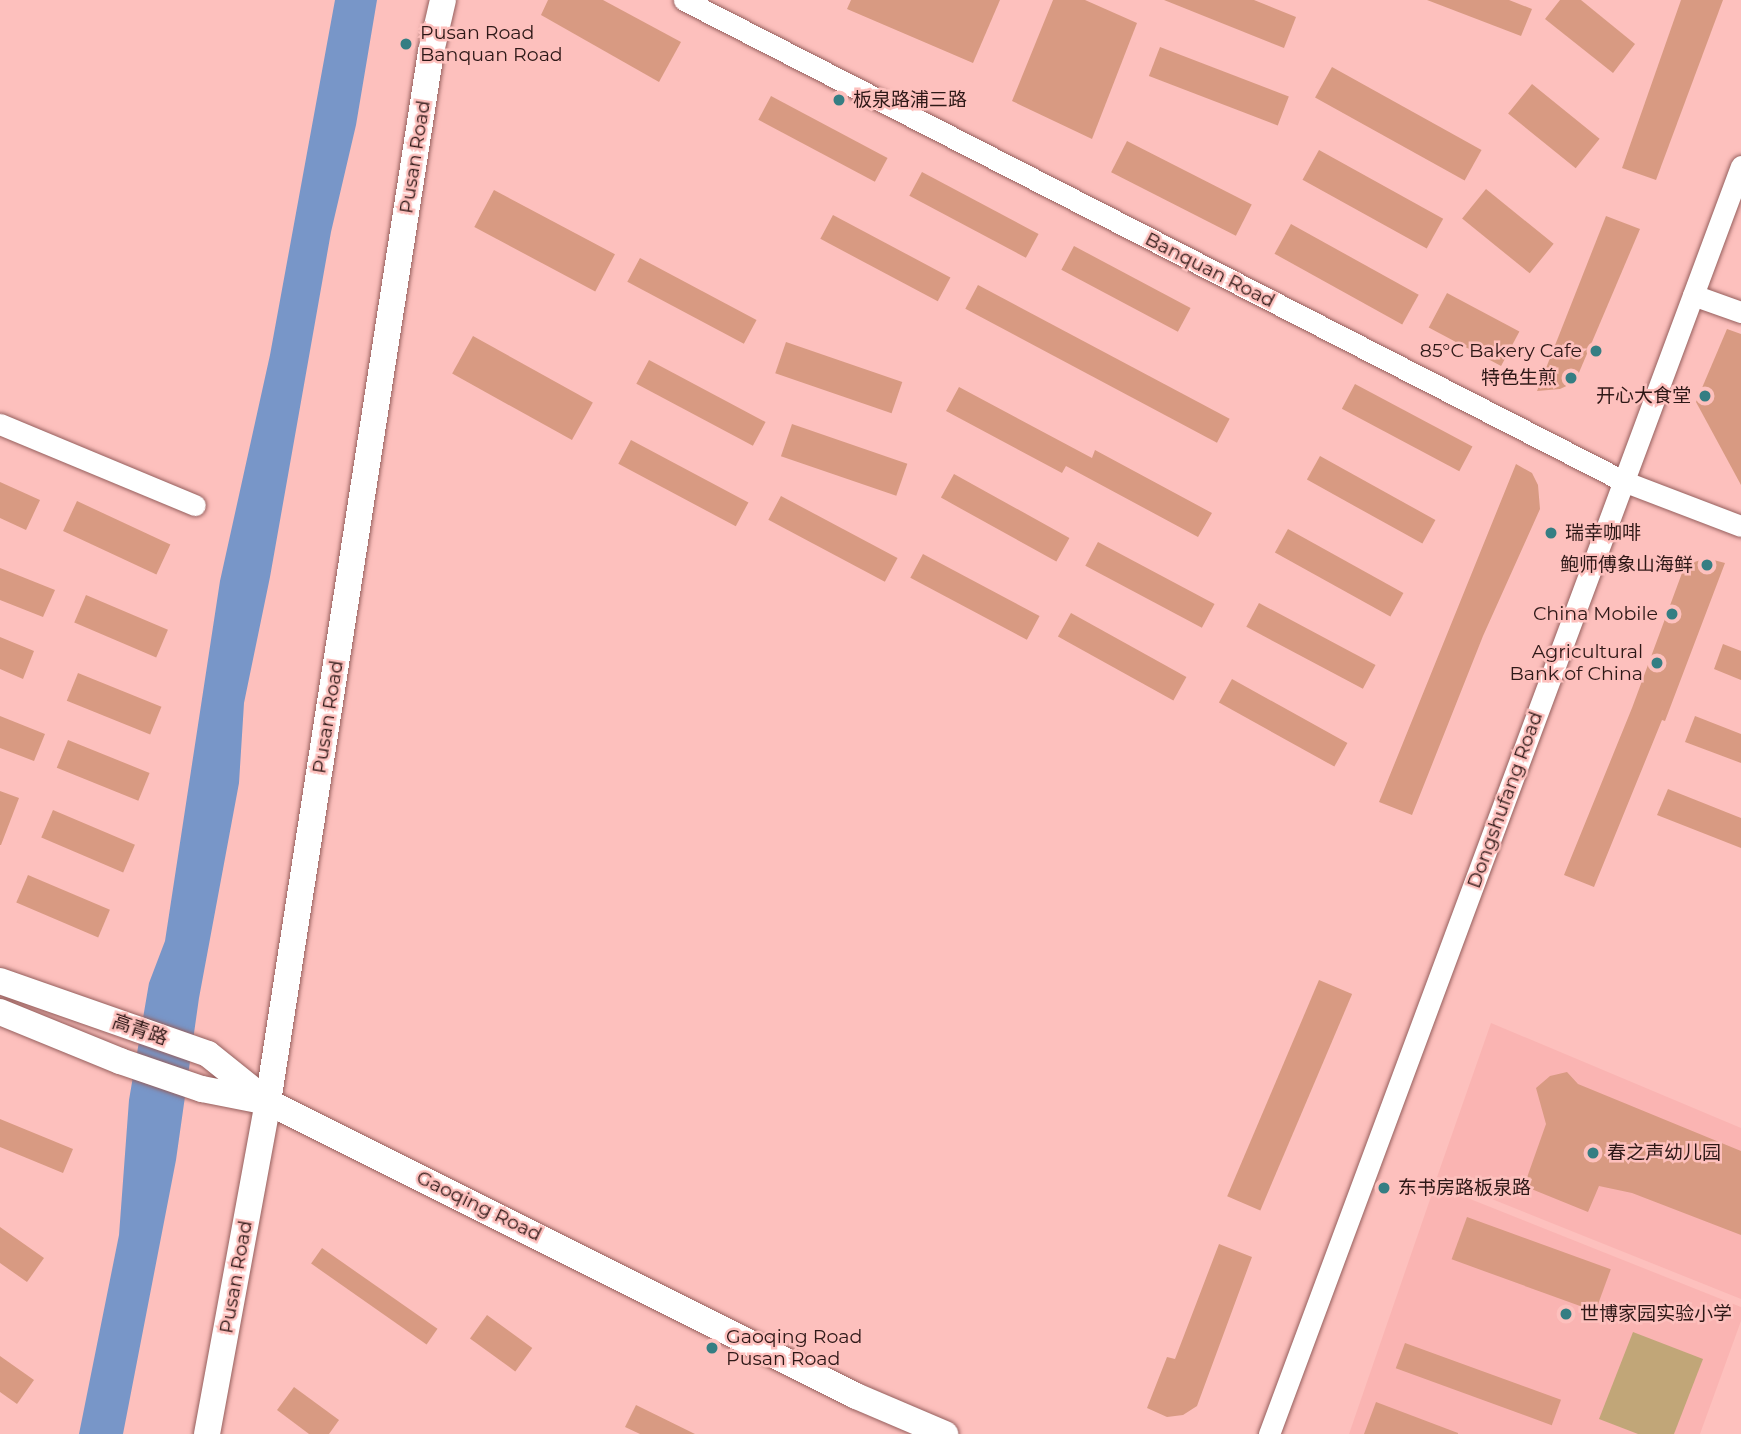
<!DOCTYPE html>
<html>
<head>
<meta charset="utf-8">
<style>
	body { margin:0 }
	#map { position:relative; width:1741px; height:1434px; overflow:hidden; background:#fdc0bd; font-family:Montserrat,"Noto Sans SC",sans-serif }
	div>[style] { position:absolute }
	.built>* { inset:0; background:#fab4b2 }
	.green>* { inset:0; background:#c1a678 }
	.water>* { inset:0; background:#7896c8 }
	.building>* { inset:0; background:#d89a82; transform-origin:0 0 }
	.roads { filter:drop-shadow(0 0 2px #955f5d) drop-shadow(0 0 2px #955f5d) }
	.minor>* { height:21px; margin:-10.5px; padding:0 10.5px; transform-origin:10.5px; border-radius:10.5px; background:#fff }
	.major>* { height:26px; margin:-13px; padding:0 13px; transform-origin:13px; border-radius:13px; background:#fff }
	.dots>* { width:19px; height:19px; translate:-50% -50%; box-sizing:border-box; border:4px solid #fdc0bd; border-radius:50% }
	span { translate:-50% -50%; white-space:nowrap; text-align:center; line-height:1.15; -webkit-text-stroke:5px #fdc0bd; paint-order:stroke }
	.poi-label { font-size:19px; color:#2e1817 }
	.left { translate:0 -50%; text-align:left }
	.right { translate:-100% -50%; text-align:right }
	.street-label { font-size:19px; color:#2e1817 }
</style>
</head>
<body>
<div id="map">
	<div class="built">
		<i style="clip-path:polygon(1491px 1023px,1741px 1128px,1741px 1299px,1437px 1177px)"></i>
		<i style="clip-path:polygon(1435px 1185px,1741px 1307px,1741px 1321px,1700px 1434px,1349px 1434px)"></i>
	</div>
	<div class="green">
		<i style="clip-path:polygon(1633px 1332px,1703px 1359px,1674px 1434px,1638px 1434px,1599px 1419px)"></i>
	</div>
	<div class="water">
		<i style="clip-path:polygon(335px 0,377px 0,356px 125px,331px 232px,270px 577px,244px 703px,239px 783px,199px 998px,176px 1160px,123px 1434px,79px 1434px,119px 1235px,129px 1100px,149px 983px,165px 941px,220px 581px,270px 355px)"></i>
	</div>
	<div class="building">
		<i style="clip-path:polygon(548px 0,603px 0,681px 42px,659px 82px,541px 15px)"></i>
		<i style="clip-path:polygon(851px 0,1000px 0,973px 63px,847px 9px)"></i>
		<i style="clip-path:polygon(1053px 0,1085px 0,1137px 23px,1092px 139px,1012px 101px)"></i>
		<i style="clip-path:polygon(1164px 0,1254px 0,1296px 17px,1284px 48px)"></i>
		<i style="clip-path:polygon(1427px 0,1509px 0,1532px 9px,1521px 36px)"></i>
		<i style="clip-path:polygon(1560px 0,1581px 0,1635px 44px,1613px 73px,1545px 19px)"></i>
		<i style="clip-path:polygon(1681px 0,1723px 0,1656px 180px,1622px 168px)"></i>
		<i style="left:1160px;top:47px;width:138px;height:31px;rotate:21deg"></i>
		<i style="left:1332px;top:67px;width:171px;height:35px;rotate:29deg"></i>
		<i style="left:1532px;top:84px;width:87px;height:38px;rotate:39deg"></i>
		<i style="left:771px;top:96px;width:132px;height:27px;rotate:28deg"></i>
		<i style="left:1127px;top:141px;width:140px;height:35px;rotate:27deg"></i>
		<i style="left:1319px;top:150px;width:142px;height:34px;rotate:29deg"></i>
		<i style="left:922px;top:172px;width:132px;height:27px;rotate:28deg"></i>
		<i style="left:1486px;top:189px;width:87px;height:38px;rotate:39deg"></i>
		<i style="left:494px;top:190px;width:137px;height:42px;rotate:28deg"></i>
		<i style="left:833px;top:215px;width:133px;height:27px;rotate:28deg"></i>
		<i style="clip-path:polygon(1606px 216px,1640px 229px,1575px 382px,1560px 389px,1537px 391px)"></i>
		<i style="left:1291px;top:224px;width:146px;height:34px;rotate:29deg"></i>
		<i style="left:1074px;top:246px;width:132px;height:27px;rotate:28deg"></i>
		<i style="left:640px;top:258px;width:132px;height:27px;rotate:28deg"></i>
		<i style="left:978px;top:285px;width:285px;height:27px;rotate:28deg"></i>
		<i style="left:1447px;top:293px;width:82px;height:39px;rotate:28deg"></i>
		<i style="clip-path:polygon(1727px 329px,1741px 334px,1741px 485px,1696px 402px)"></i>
		<i style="left:473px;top:336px;width:137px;height:43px;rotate:29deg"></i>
		<i style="left:786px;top:342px;width:123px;height:33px;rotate:19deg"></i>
		<i style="left:649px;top:360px;width:132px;height:27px;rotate:28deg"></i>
		<i style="left:1355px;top:384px;width:133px;height:28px;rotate:28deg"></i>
		<i style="clip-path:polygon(959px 387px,1092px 458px,1095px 450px,1212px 513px,1198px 537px,1066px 466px,1062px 473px,946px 411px)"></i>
		<i style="left:792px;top:424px;width:122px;height:34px;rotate:19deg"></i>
		<i style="left:631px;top:440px;width:133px;height:27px;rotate:28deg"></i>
		<i style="left:1320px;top:456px;width:132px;height:27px;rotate:29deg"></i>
		<i style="clip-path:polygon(1516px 464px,1532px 473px,1538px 485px,1540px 509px,1483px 636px,1412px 815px,1379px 802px)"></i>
		<i style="left:954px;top:474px;width:132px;height:27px;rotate:29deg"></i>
		<i style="clip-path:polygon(0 482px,40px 500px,26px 530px,0 518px)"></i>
		<i style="left:781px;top:496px;width:132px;height:27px;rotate:28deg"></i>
		<i style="left:77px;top:501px;width:103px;height:33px;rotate:25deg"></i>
		<i style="left:1288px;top:529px;width:132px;height:27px;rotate:29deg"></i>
		<i style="left:1098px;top:542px;width:132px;height:27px;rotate:28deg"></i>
		<i style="left:923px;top:554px;width:132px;height:27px;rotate:28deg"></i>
		<i style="clip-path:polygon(1706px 558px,1725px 563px,1665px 721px,1662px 720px,1594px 887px,1564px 875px,1632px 708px,1682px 573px,1689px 564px)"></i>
		<i style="clip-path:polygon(0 568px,55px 590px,43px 617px,0 600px)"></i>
		<i style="left:86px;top:595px;width:89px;height:30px;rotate:23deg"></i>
		<i style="left:1259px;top:603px;width:132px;height:27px;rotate:28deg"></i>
		<i style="left:1071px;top:613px;width:132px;height:27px;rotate:29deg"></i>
		<i style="clip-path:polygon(0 637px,34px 651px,23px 679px,0 669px)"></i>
		<i style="clip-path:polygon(1723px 644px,1741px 651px,1741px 680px,1714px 669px)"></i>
		<i style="left:78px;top:673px;width:90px;height:30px;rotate:22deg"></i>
		<i style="left:1232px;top:679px;width:132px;height:27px;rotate:29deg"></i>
		<i style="clip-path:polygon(0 716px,45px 734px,34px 761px,0 748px)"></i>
		<i style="clip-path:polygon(1695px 716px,1741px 734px,1741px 763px,1685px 742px)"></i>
		<i style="left:68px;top:740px;width:88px;height:30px;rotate:22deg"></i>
		<i style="clip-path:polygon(1668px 789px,1741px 818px,1741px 848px,1657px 815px)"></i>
		<i style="clip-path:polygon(0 791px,19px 798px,1px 845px,0 845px)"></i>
		<i style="left:53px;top:810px;width:89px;height:30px;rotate:23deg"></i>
		<i style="left:28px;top:875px;width:89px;height:30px;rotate:23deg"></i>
		<i style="left:1319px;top:980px;width:36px;height:235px;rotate:23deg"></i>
		<i style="clip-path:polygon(1567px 1072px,1578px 1084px,1741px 1151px,1741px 1235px,1632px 1193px,1599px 1186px,1588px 1212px,1524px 1186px,1546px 1124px,1536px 1088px,1550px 1076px)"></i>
		<i style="clip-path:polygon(0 1119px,73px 1149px,63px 1173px,0 1147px)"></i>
		<i style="left:1467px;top:1217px;width:153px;height:45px;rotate:20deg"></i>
		<i style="clip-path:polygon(0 1227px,44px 1258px,27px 1282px,0 1263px)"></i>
		<i style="clip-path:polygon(1219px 1244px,1252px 1257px,1197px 1406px,1183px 1415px,1167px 1417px,1147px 1408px,1167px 1357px,1175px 1359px)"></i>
		<i style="left:322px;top:1248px;width:141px;height:19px;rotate:35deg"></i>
		<i style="left:487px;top:1315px;width:56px;height:29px;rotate:36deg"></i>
		<i style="left:1405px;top:1343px;width:166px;height:27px;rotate:20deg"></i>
		<i style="clip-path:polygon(0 1356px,34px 1380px,17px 1404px,0 1392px)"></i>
		<i style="clip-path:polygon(294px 1387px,339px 1420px,329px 1434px,309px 1434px,277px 1410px)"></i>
		<i style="clip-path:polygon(1376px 1402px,1458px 1433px,1458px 1434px,1364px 1434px)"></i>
		<i style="clip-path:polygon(636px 1405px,695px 1434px,640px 1434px,625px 1427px)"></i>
	</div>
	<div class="roads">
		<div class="minor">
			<i style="left:684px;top:0;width:1055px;rotate:27.12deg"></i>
			<i style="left:1623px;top:481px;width:126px;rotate:20.9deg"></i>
			<i style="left:1693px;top:295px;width:51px;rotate:19.5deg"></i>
			<i style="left:0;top:424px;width:211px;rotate:22.6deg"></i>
			<i style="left:1269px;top:1434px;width:1353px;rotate:-69.58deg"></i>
		</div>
		<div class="major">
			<i style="left:0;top:981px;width:220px;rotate:19.3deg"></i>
			<i style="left:208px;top:1054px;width:77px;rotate:38.7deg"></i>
			<i style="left:268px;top:1102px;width:657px;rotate:26.57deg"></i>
			<i style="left:856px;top:1396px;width:97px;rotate:23.1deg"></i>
			<i style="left:0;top:1012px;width:130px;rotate:22.2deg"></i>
			<i style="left:120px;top:1061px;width:87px;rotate:18.9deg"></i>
			<i style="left:202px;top:1089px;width:62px;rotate:11.1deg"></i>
			<i style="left:207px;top:1434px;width:338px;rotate:-79.6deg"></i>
			<i style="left:268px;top:1102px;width:1063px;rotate:-81.18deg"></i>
			<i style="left:431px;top:52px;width:53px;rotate:-77deg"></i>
		</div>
	</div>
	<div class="dots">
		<i style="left:406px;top:44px;background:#357e83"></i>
		<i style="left:839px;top:100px;background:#357e83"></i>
		<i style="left:1596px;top:351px;background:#357e83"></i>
		<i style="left:1571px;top:378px;background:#357e83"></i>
		<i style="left:1705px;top:396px;background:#357e83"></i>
		<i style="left:1551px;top:533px;background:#357e83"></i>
		<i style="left:1707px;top:565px;background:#357e83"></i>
		<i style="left:1672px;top:614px;background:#357e83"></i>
		<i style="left:1657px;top:663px;background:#357e83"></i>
		<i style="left:1593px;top:1153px;background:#357e83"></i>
		<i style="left:1384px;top:1188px;background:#357e83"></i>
		<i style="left:1566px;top:1314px;background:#357e83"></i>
		<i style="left:712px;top:1348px;background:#357e83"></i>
	</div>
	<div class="poi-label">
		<span class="left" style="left:420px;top:44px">Pusan Road<br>Banquan Road</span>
		<span class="left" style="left:853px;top:100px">板泉路浦三路</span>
		<span class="right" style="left:1582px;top:351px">85°C Bakery Cafe</span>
		<span class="right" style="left:1557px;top:378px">特色生煎</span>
		<span class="right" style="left:1691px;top:396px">开心大食堂</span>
		<span class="left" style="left:1565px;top:533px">瑞幸咖啡</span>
		<span class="right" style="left:1693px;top:565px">鲍师傅象山海鲜</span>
		<span class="right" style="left:1658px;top:614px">China Mobile</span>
		<span class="right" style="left:1643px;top:663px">Agricultural<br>Bank of China</span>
		<span class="left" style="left:1607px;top:1153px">春之声幼儿园</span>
		<span class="left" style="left:1398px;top:1188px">东书房路板泉路</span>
		<span class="left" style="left:1580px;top:1314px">世博家园实验小学</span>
		<span class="left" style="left:726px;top:1348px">Gaoqing Road<br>Pusan Road</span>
	</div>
	<div class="street-label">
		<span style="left:415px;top:157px;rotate:-81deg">Pusan Road</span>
		<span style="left:1210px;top:270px;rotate:27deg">Banquan Road</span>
		<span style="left:328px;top:717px;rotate:-81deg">Pusan Road</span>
		<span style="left:1505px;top:800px;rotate:-70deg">Dongshufang Road</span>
		<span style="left:140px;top:1030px;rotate:19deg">高青路</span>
		<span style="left:479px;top:1206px;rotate:26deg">Gaoqing Road</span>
		<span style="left:236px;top:1277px;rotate:-80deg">Pusan Road</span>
	</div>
</div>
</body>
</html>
